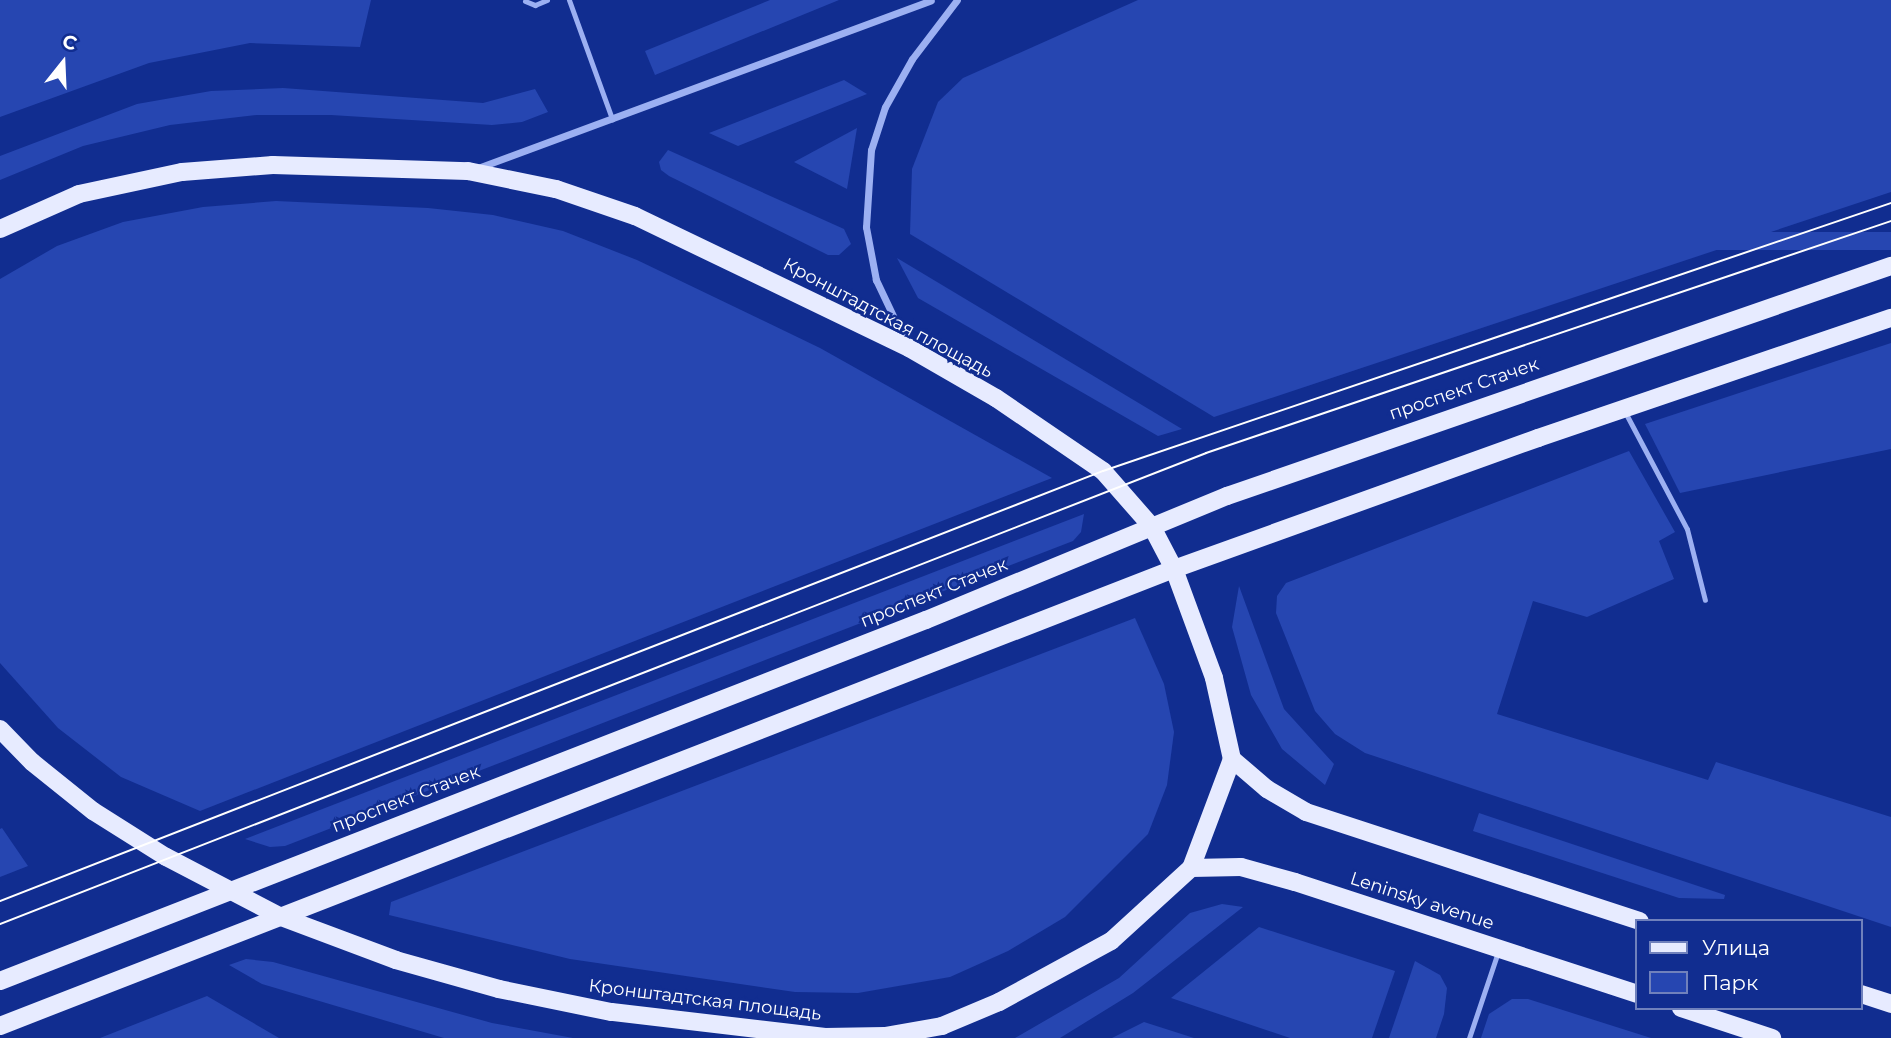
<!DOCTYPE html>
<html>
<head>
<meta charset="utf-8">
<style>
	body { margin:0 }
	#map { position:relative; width:1891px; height:1038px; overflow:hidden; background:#112d90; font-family:Montserrat,sans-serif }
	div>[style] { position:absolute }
	.green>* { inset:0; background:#2646b1; transform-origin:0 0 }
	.lane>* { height:5px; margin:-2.5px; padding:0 2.5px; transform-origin:2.5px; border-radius:2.5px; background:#9cb0f2 }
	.street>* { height:7px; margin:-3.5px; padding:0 3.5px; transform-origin:3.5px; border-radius:3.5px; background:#9cb0f2 }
	.primary>* { height:18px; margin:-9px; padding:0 9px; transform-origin:9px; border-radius:9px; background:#e7ebff }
	.tram>* { height:2px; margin:-1px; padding:0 1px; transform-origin:1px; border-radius:1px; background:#fff }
	span { translate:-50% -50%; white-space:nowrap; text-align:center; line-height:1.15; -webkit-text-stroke:5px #112d90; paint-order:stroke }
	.street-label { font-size:18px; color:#fff }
	.legend { position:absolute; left:1635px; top:919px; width:228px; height:91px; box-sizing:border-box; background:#112d90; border:2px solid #7081bc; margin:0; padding:9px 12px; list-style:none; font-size:21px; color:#fff }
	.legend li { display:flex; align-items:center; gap:14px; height:35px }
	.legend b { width:35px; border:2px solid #7081bc }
	.north { position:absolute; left:28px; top:28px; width:70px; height:70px; -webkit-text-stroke:5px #112d90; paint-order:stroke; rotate:18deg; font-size:19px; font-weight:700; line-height:28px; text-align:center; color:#fff }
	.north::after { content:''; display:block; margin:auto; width:24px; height:32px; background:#fff; clip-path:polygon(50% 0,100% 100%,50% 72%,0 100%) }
</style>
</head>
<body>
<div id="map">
	<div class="green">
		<i style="clip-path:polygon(0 0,371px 0,360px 47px,250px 43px,149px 63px,0 117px)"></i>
		<i style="clip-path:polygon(770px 0,839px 0,655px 75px,645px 51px)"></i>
		<i style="clip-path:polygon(1138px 0,1891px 0,1891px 192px,1214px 417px,910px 234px,912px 169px,938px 102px,963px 78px)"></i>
		<i style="clip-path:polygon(844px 80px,867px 94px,738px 146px,709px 133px)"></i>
		<i style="clip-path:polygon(283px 88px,483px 103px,535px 89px,548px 112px,522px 122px,492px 125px,331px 115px,257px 115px,170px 125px,83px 146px,0 180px,0 156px,137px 104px,211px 91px)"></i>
		<i style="clip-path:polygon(857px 128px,847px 189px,794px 162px)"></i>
		<i style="clip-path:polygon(668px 150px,844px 229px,851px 244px,839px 255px,828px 255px,669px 176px,661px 170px,659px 162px)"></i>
		<i style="clip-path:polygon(276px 201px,428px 208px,493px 215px,563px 231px,637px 260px,820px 348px,1052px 478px,200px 811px,121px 777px,58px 728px,0 663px,0 279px,57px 246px,123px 222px,203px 207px)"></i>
		<i style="left:1891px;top:232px;width:18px;height:694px;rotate:90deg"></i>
		<i style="clip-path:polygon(897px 258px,1182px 429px,1158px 436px,918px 298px)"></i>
		<i style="clip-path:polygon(1891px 343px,1891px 449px,1680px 493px,1645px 424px)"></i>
		<i style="clip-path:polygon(1629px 451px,1675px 532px,1659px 541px,1674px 579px,1587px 617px,1533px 601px,1497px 714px,1708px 780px,1716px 762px,1891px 817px,1891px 927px,1365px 753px,1335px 734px,1315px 711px,1276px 613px,1277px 596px,1286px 583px)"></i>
		<i style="clip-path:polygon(1084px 514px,1081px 532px,1073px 541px,285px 846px,270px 847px,245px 839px)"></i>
		<i style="clip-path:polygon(1239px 586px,1284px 709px,1334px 764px,1325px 785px,1282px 749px,1251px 695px,1232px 627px)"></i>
		<i style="clip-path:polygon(1135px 618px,1164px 684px,1174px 732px,1167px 785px,1148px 834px,1065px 917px,1008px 951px,950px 977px,858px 993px,795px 992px,570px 959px,389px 915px,391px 902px)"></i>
		<i style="clip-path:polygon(1479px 813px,1725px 895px,1724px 899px,1679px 898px,1473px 831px)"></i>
		<i style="clip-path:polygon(2px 828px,28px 866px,0 877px,0 829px)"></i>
		<i style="clip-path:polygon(1222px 904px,1243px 907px,1133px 993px,1060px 1038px,1015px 1038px,1119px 978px,1190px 913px)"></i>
		<i style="clip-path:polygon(1259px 927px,1395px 971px,1372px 1038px,1290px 1038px,1171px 998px)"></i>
		<i style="clip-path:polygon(246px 959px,273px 962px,492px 1023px,573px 1038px,444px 1038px,262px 984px,229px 965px)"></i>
		<i style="clip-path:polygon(1415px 961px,1440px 975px,1447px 988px,1444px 1014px,1436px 1038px,1389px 1038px)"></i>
		<i style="clip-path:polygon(207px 996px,279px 1038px,100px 1038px)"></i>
		<i style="clip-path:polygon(1512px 999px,1528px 999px,1651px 1038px,1481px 1038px,1489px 1014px)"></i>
		<i style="clip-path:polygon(1144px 1022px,1194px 1038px,1112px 1038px)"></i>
	</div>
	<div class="lane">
		<i style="left:569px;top:0;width:127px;rotate:70.1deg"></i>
		<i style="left:525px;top:1px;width:11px;rotate:22deg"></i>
		<i style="left:535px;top:5px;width:13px;rotate:-23deg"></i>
		<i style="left:1625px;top:412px;width:132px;rotate:62.1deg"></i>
		<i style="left:1687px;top:529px;width:73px;rotate:75.8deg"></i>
		<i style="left:1469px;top:1038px;width:91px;rotate:-71.4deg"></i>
	</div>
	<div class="street">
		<i style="left:475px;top:169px;width:486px;rotate:-20.3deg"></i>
		<i style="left:905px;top:341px;width:68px;rotate:-115.4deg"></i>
		<i style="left:876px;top:280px;width:54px;rotate:-100.7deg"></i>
		<i style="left:866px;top:227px;width:77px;rotate:-86.3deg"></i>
		<i style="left:871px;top:150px;width:45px;rotate:-72deg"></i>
		<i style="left:885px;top:107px;width:55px;rotate:-60.6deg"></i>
		<i style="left:912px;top:59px;width:74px;rotate:-52.7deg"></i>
	</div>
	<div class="primary">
		<i style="left:0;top:229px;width:86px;rotate:-23.9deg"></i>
		<i style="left:79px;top:194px;width:105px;rotate:-12.1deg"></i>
		<i style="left:182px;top:172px;width:91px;rotate:-4.4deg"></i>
		<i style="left:273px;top:165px;width:195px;rotate:1.8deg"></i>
		<i style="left:468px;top:171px;width:90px;rotate:11.6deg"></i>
		<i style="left:556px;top:189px;width:83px;rotate:18.9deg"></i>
		<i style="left:635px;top:216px;width:304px;rotate:25.7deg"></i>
		<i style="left:909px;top:348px;width:100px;rotate:29.9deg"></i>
		<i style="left:996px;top:398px;width:130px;rotate:34.3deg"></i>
		<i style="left:1103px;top:471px;width:74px;rotate:48.8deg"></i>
		<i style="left:1152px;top:527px;width:47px;rotate:62.4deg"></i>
		<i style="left:1174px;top:569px;width:116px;rotate:69.8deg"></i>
		<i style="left:1214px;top:678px;width:83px;rotate:77.5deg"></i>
		<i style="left:1232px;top:759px;width:116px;rotate:110.6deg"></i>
		<i style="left:1191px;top:868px;width:108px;rotate:137.6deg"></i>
		<i style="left:1111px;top:941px;width:128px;rotate:151.4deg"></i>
		<i style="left:999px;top:1002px;width:62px;rotate:157.2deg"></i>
		<i style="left:942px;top:1026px;width:58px;rotate:170deg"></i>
		<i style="left:885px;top:1036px;width:60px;rotate:179deg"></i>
		<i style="left:825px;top:1037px;width:215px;rotate:-173.3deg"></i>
		<i style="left:611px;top:1012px;width:114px;rotate:-168.4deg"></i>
		<i style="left:499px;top:989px;width:107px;rotate:-164.3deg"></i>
		<i style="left:396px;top:960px;width:123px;rotate:-159.5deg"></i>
		<i style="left:281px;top:917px;width:130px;rotate:-152.4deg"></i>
		<i style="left:166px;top:857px;width:86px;rotate:-147.8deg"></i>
		<i style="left:93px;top:811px;width:78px;rotate:-141.2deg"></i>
		<i style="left:32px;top:762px;width:46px;rotate:-134.1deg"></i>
		<i style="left:1232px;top:759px;width:46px;rotate:40.6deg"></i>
		<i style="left:1267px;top:789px;width:45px;rotate:30.5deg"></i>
		<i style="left:1306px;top:812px;width:351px;rotate:18.1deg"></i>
		<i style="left:1191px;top:868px;width:50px;rotate:-1.1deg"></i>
		<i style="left:1241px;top:867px;width:56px;rotate:15.5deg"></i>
		<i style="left:1295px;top:882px;width:360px;rotate:18.1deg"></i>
		<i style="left:0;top:981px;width:994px;rotate:-21.3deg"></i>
		<i style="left:926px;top:620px;width:326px;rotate:-22.4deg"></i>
		<i style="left:1227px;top:496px;width:703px;rotate:-19.11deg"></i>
		<i style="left:1861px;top:994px;width:32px;rotate:18deg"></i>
		<i style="left:1681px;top:1008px;width:96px;rotate:18.2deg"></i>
		<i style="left:0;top:1026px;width:1260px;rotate:-21.27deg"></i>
		<i style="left:1174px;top:569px;width:387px;rotate:-19.8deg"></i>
		<i style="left:1538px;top:438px;width:373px;rotate:-18.8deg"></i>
	</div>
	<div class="tram">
		<i style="left:0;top:901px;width:1184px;rotate:-21.3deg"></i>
		<i style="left:1103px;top:471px;width:832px;rotate:-18.78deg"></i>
		<i style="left:0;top:924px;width:1295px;rotate:-21.33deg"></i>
		<i style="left:1206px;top:453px;width:723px;rotate:-18.71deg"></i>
	</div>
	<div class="street-label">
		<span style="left:888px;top:318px;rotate:28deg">Кронштадтская площадь</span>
		<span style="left:1464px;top:389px;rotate:-19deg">проспект Стачек</span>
		<span style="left:934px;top:593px;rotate:-22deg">проспект Стачек</span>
		<span style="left:406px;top:799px;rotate:-21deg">проспект Стачек</span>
		<span style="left:1422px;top:901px;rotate:18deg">Leninsky avenue</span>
		<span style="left:705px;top:1000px;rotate:7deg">Кронштадтская площадь</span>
	</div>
	<ul class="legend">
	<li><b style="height:9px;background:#e7ebff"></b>Улица</li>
	<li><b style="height:19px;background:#2646b1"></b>Парк</li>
	</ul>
	<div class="north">С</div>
</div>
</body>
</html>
